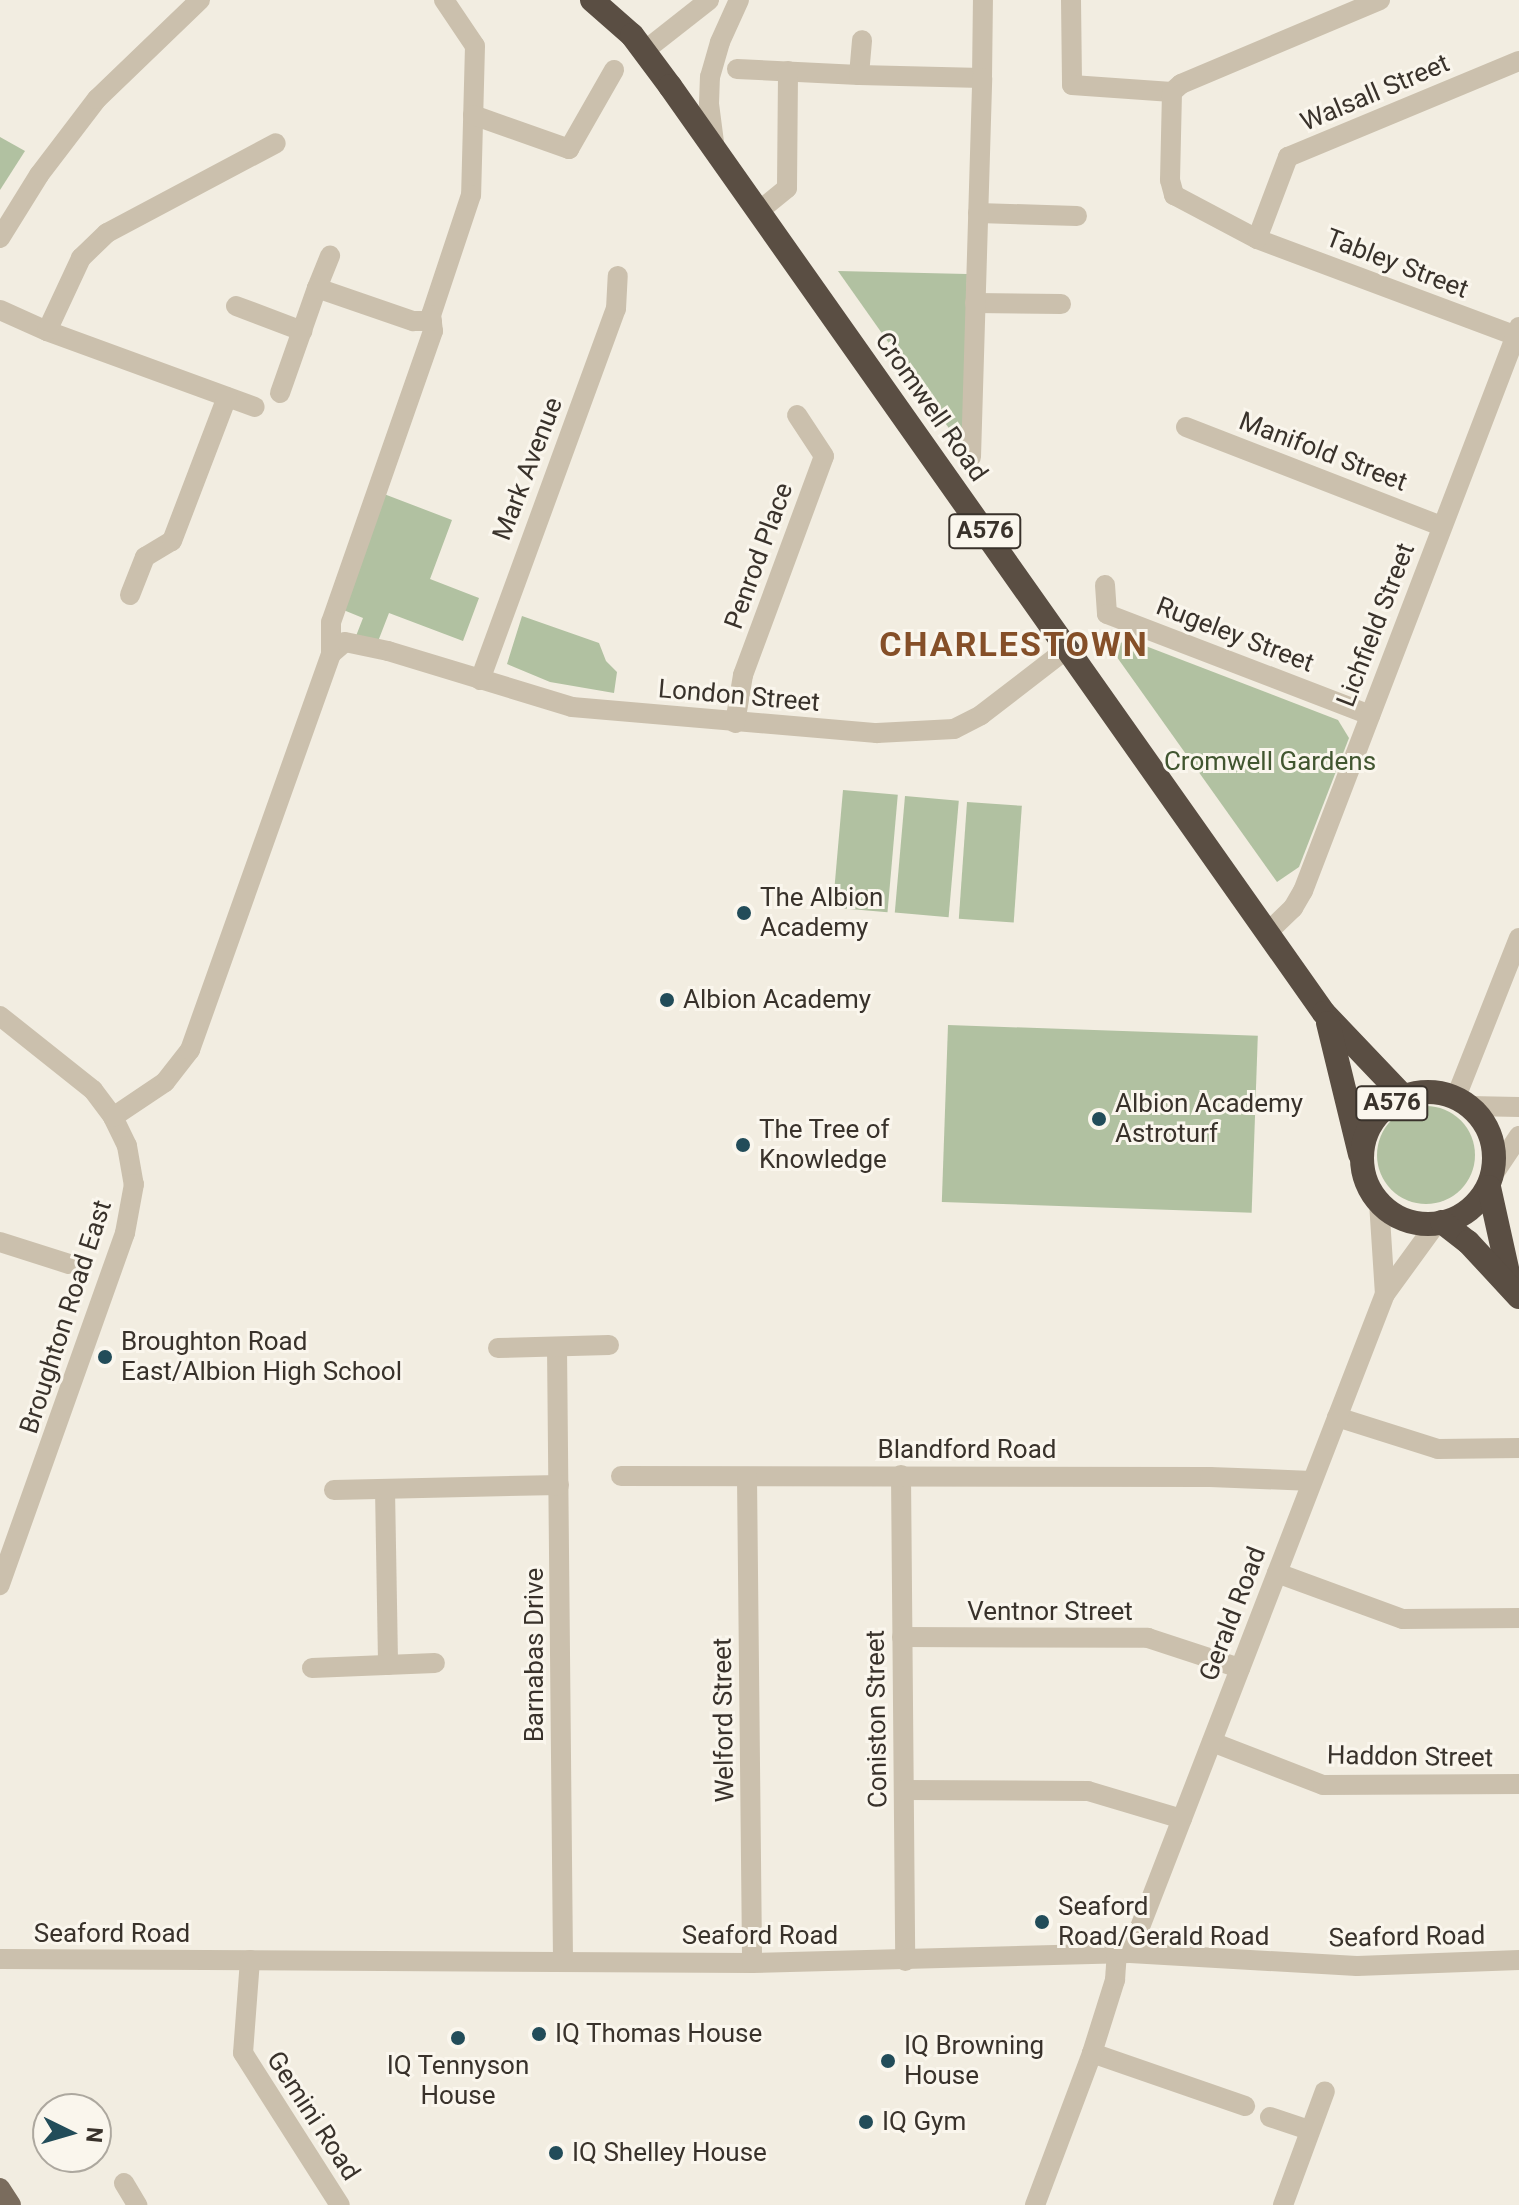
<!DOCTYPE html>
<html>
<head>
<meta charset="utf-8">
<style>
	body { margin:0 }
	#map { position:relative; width:1519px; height:2205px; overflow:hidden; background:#f2ede1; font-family:Roboto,sans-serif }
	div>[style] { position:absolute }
	.green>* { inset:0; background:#b1c1a1; transform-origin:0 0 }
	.round { border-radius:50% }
	.minor>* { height:20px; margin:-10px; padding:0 10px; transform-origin:10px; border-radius:10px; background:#cbc0ad }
	.major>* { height:20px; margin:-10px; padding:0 10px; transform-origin:10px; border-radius:10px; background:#7a6c5d }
	.highway>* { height:24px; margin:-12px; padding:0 12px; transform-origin:12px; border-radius:12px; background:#5a4e43 }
	.highway>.ring { margin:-12px; padding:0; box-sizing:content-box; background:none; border:24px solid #5a4e43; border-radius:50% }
	.dots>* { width:22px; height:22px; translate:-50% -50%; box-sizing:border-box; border:4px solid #faf6ed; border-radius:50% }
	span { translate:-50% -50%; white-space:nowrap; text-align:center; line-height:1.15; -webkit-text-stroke:6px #faf6ed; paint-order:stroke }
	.shield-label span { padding:2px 6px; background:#faf6ed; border:2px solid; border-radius:6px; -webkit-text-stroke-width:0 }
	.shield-label { font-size:24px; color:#39322b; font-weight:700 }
	.street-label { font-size:26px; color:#39322b }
	.park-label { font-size:26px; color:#415630 }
	.poi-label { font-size:26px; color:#39322b }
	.left { translate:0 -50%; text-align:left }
	.district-label { font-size:34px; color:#854f28; font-weight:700; letter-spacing:2px }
	.north { position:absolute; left:32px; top:2093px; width:80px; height:80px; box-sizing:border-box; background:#faf6ed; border:2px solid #ada89f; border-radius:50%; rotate:95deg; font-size:22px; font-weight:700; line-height:32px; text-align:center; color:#39322b }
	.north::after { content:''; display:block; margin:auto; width:28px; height:36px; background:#224c59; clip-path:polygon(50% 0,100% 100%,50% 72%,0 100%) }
</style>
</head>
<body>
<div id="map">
	<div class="green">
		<i style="clip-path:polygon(0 137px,25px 151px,0 190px)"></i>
		<i style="clip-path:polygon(838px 271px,967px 274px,964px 434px,958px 437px,953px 434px)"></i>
		<i style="clip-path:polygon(384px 494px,452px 520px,430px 579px,479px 598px,463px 641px,389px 613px,377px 644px,356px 636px,363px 618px,341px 609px)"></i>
		<i style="clip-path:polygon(522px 616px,599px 643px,606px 661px,617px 672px,614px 693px,550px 682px,507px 664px)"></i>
		<i style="clip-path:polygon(1130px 640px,1338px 720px,1349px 738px,1299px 867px,1277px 882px,1114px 653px,1120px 643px)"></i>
		<i style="left:843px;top:790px;width:55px;height:118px;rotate:5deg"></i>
		<i style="left:905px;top:796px;width:54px;height:117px;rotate:5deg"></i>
		<i style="left:967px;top:802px;width:55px;height:117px;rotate:4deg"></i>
		<i style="left:948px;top:1025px;width:310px;height:177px;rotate:2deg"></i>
		<i class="round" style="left:1377px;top:1106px;width:98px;height:98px"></i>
	</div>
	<div class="minor">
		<i style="left:444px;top:0;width:55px;rotate:56deg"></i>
		<i style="left:475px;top:46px;width:149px;rotate:91.5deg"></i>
		<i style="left:471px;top:195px;width:126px;rotate:108.4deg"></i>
		<i style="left:431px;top:315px;width:16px;rotate:83deg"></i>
		<i style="left:433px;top:331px;width:308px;rotate:109.3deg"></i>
		<i style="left:331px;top:622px;width:32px;rotate:90deg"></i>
		<i style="left:331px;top:654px;width:18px;rotate:-41deg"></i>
		<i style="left:345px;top:642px;width:44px;rotate:11.8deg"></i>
		<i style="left:388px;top:651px;width:192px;rotate:16.9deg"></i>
		<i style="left:572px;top:707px;width:306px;rotate:4.9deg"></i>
		<i style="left:877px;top:733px;width:77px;rotate:-3deg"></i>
		<i style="left:954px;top:729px;width:30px;rotate:-27deg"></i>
		<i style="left:981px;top:715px;width:110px;rotate:-37.6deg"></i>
		<i style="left:1071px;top:0;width:85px;rotate:89.3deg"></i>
		<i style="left:1072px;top:85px;width:100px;rotate:4deg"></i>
		<i style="left:1380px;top:0;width:216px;rotate:157.1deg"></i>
		<i style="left:1181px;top:84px;width:12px;rotate:138deg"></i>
		<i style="left:1172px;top:92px;width:88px;rotate:91.3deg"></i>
		<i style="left:1170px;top:180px;width:16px;rotate:75deg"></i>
		<i style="left:1174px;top:195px;width:94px;rotate:27.9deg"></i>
		<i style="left:1257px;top:239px;width:280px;rotate:20.5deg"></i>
		<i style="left:643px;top:52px;width:84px;rotate:-38.2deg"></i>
		<i style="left:737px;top:69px;width:122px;rotate:2.8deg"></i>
		<i style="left:859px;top:75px;width:35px;rotate:-85deg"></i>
		<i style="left:859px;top:75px;width:123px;rotate:1.4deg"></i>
		<i style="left:982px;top:78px;width:78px;rotate:-89.3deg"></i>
		<i style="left:473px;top:115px;width:102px;rotate:19.5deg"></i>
		<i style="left:569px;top:149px;width:91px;rotate:-60.3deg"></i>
		<i style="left:715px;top:150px;width:46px;rotate:-97.4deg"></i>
		<i style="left:709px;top:104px;width:27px;rotate:-88deg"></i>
		<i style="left:710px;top:77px;width:36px;rotate:-74deg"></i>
		<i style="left:720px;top:42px;width:46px;rotate:-65.7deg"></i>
		<i style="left:759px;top:211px;width:36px;rotate:-39deg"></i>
		<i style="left:787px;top:188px;width:117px;rotate:-89.5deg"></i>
		<i style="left:978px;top:213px;width:99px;rotate:1.7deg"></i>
		<i style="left:0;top:238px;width:74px;rotate:-58.2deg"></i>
		<i style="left:39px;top:175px;width:96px;rotate:-52.7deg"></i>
		<i style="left:97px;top:99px;width:143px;rotate:-43.9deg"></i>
		<i style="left:1257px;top:239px;width:88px;rotate:-69.3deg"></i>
		<i style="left:1288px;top:157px;width:250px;rotate:-22.6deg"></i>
		<i style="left:317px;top:288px;width:35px;rotate:-68deg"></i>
		<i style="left:975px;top:303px;width:86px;rotate:0.7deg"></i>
		<i style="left:236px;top:306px;width:71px;rotate:20.7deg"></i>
		<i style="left:0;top:310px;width:51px;rotate:24.1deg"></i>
		<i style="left:47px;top:331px;width:221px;rotate:20.1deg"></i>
		<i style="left:47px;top:331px;width:81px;rotate:-65deg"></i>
		<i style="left:81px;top:258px;width:36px;rotate:-44deg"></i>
		<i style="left:107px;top:233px;width:191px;rotate:-28deg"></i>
		<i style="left:280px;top:393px;width:111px;rotate:-70.6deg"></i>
		<i style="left:317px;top:288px;width:102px;rotate:19deg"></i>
		<i style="left:413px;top:321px;width:19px"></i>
		<i style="left:1186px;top:427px;width:274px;rotate:21.2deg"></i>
		<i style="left:971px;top:457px;width:379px;rotate:-88.3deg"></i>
		<i style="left:1105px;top:585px;width:29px;rotate:86deg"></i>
		<i style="left:1107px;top:614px;width:282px;rotate:21deg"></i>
		<i style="left:130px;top:595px;width:41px;rotate:-68.5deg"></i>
		<i style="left:145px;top:557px;width:31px;rotate:-31deg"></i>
		<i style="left:172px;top:541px;width:154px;rotate:-69.1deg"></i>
		<i style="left:480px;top:680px;width:395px;rotate:-69.9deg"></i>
		<i style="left:616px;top:309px;width:33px;rotate:-87deg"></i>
		<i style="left:735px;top:723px;width:49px;rotate:-80.5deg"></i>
		<i style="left:743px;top:675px;width:233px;rotate:-69.7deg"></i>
		<i style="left:824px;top:456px;width:49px;rotate:-123.4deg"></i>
		<i style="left:1268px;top:932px;width:35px;rotate:-44deg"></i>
		<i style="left:1293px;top:908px;width:20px;rotate:-60deg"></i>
		<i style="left:1303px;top:891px;width:604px;rotate:-69.04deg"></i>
		<i style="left:0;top:1016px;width:119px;rotate:38.5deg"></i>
		<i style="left:93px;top:1090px;width:34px;rotate:53deg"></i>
		<i style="left:113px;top:1117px;width:32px;rotate:64deg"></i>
		<i style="left:127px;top:1146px;width:39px;rotate:80deg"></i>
		<i style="left:134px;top:1184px;width:50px;rotate:100.4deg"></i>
		<i style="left:125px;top:1233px;width:374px;rotate:109.6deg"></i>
		<i style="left:1456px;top:1097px;width:171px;rotate:-68.4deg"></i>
		<i style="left:1469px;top:1106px;width:50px;rotate:1.1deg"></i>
		<i style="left:113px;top:1117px;width:63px;rotate:-33.9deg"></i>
		<i style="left:165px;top:1082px;width:41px;rotate:-52deg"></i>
		<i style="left:190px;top:1050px;width:420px;rotate:-70.4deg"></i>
		<i style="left:1493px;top:1175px;width:47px;rotate:-56.3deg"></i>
		<i style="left:1379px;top:1202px;width:92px;rotate:86.3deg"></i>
		<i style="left:0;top:1242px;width:72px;rotate:17.7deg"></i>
		<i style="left:557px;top:1347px;width:615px;rotate:89.44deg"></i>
		<i style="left:498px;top:1348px;width:111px;rotate:-1.5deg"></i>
		<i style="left:1337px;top:1417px;width:106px;rotate:17.6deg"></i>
		<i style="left:1438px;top:1449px;width:81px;rotate:-0.7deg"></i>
		<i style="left:901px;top:1475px;width:486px;rotate:89.5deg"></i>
		<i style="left:621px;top:1476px;width:589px;rotate:0.1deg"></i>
		<i style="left:1210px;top:1477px;width:102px;rotate:2.2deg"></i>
		<i style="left:747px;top:1477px;width:486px;rotate:89.4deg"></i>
		<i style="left:385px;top:1489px;width:176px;rotate:89deg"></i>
		<i style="left:334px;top:1490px;width:225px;rotate:-1.3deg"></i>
		<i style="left:1277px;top:1573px;width:134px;rotate:20.1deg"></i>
		<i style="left:1403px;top:1619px;width:116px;rotate:-0.5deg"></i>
		<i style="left:902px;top:1637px;width:246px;rotate:0.2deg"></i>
		<i style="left:1148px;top:1638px;width:97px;rotate:18.1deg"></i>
		<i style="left:312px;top:1668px;width:123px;rotate:-2.3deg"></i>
		<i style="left:1212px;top:1742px;width:119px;rotate:21.2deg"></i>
		<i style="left:1323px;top:1785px;width:196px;rotate:-0.3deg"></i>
		<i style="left:904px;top:1790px;width:184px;rotate:0.3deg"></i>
		<i style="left:1088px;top:1791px;width:98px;rotate:16.6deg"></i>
		<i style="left:1130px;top:1953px;width:707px;rotate:-68.85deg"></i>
		<i style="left:1385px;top:1294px;width:87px;rotate:-53.9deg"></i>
		<i style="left:0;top:1959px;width:752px;rotate:0.3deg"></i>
		<i style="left:752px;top:1963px;width:378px;rotate:-1.5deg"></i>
		<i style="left:1130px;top:1953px;width:227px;rotate:3.3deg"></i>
		<i style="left:1357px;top:1966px;width:162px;rotate:-2.1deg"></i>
		<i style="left:250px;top:1960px;width:93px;rotate:94.3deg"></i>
		<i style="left:243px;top:2053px;width:180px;rotate:57.5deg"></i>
		<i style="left:1092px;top:2053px;width:162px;rotate:19.1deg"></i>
		<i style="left:1270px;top:2117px;width:41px;rotate:18.4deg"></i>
		<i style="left:124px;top:2183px;width:26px;rotate:59deg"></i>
		<i style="left:1035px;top:2205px;width:162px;rotate:-69.4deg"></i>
		<i style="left:1092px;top:2053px;width:77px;rotate:-72.5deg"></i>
		<i style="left:1115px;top:1980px;width:27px;rotate:-86deg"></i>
		<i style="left:1283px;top:2205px;width:121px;rotate:-69.8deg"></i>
	</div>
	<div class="major">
		<i style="left:0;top:2188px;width:20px;rotate:57deg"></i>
	</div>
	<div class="highway">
		<i style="left:592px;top:0;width:53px;rotate:41.2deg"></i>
		<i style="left:632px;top:35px;width:64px;rotate:53.3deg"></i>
		<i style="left:670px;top:86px;width:1134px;rotate:54.8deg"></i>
		<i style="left:1324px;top:1013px;width:115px;rotate:46.4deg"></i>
		<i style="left:1328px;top:1023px;width:135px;rotate:76.3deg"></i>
		<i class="ring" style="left:1362px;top:1092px;width:108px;height:108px"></i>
		<i style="left:1489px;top:1187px;width:97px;rotate:77.5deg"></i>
		<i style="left:1442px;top:1222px;width:33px;rotate:38deg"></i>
		<i style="left:1468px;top:1242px;width:75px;rotate:47.2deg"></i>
	</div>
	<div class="dots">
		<i style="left:744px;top:913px;background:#224c59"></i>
		<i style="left:667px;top:1000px;background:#224c59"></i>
		<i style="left:1099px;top:1119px;background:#224c59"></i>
		<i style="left:743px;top:1145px;background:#224c59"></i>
		<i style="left:105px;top:1357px;background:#224c59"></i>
		<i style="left:1042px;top:1922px;background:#224c59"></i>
		<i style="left:539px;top:2034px;background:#224c59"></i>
		<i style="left:458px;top:2038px;background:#224c59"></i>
		<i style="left:888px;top:2061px;background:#224c59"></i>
		<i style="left:866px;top:2122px;background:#224c59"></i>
		<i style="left:556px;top:2153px;background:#224c59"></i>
	</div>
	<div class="shield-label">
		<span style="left:985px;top:531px">A576</span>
		<span style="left:1392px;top:1103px">A576</span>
	</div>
	<div class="street-label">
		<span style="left:1375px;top:93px;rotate:-23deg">Walsall Street</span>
		<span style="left:1397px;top:264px;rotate:21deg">Tabley Street</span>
		<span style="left:931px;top:407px;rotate:55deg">Cromwell Road</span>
		<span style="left:1323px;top:452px;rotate:21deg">Manifold Street</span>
		<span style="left:528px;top:469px;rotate:-69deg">Mark Avenue</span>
		<span style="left:759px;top:556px;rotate:-70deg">Penrod Place</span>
		<span style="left:1376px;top:625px;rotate:-69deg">Lichfield Street</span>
		<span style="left:1235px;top:635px;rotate:21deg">Rugeley Street</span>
		<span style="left:739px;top:696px;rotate:5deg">London Street</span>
		<span style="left:66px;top:1317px;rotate:-72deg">Broughton Road East</span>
		<span style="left:967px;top:1450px">Blandford Road</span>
		<span style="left:1050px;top:1612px">Ventnor Street</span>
		<span style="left:1233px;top:1614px;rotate:-69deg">Gerald Road</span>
		<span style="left:535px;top:1655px;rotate:-90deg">Barnabas Drive</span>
		<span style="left:877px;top:1719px;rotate:-91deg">Coniston Street</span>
		<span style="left:724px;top:1720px;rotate:-91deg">Welford Street</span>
		<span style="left:1410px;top:1757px;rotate:1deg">Haddon Street</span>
		<span style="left:112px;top:1934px">Seaford Road</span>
		<span style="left:760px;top:1936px">Seaford Road</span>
		<span style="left:1407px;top:1937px;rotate:-1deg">Seaford Road</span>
		<span style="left:313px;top:2116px;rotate:57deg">Gemini Road</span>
	</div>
	<div class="park-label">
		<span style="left:1270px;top:762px">Cromwell Gardens</span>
	</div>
	<div class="poi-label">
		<span class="left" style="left:760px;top:913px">The Albion<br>Academy</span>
		<span class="left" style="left:683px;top:1000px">Albion Academy</span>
		<span class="left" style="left:1115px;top:1119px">Albion Academy<br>Astroturf</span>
		<span class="left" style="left:759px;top:1145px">The Tree of<br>Knowledge</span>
		<span class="left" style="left:121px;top:1357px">Broughton Road<br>East/Albion High School</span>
		<span class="left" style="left:1058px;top:1922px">Seaford<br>Road/Gerald Road</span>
		<span class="left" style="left:555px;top:2034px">IQ Thomas House</span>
		<span class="left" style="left:904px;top:2061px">IQ Browning<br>House</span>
		<span style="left:458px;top:2081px">IQ Tennyson<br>House</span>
		<span class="left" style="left:882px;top:2122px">IQ Gym</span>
		<span class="left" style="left:572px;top:2153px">IQ Shelley House</span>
	</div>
	<div class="district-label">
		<span style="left:1014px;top:645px">CHARLESTOWN</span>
	</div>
	<div class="north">N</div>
</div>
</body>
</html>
